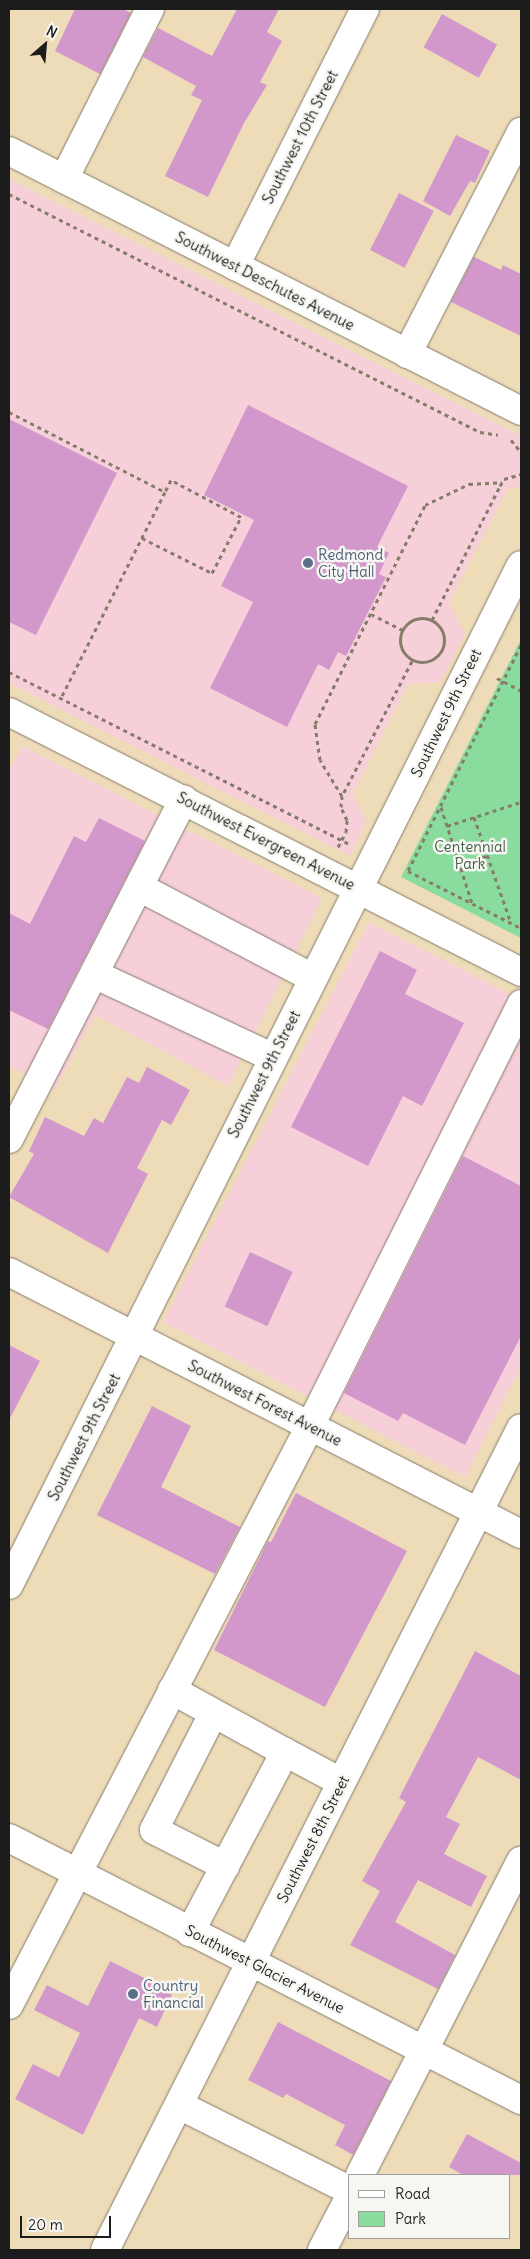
<!DOCTYPE html>
<html>
<head>
<meta charset="utf-8">
<style>
	body { margin:0 }
	#map { position:relative; width:530px; height:2259px; overflow:hidden; background:#eedcb9; font-family:Delius,sans-serif }
	div>[style] { position:absolute }
	.built>* { inset:0; background:#f6cfd9 }
	.green>* { inset:0; background:#89dc9d }
	.building>* { inset:0; background:#d298cb; transform-origin:0 0 }
	.path>* { height:3px; margin-top:-1.5px; transform-origin:0; background:repeating-linear-gradient(90deg,#857c6a 0 4px,transparent 0 8px) }
	.path>.ring { margin:-1.5px; padding:0; box-sizing:content-box; background:none; border:3px solid #857c6a; border-radius:50% }
	.roads { filter:drop-shadow(0 0 1px #857c6a) drop-shadow(0 0 1px #857c6a) }
	.minor>* { height:28px; margin:-14px; padding:0 14px; transform-origin:14px; border-radius:14px; background:#fff }
	.highway>* { height:28px; margin:-14px; padding:0 14px; transform-origin:14px; border-radius:14px; background:#fff }
	.dots>* { width:14px; height:14px; translate:-50% -50%; box-sizing:border-box; border:2px solid #f6f6f2; border-radius:50% }
	span { translate:-50% -50%; white-space:nowrap; text-align:center; line-height:1.15; -webkit-text-stroke:5px #f6f6f2; paint-order:stroke }
	.street-label { font-size:15px; color:#1c1c1c }
	.service-label { font-size:15px; color:#4e5e75 }
	.left { translate:0 -50%; text-align:left }
	.park-label { font-size:15px; color:#425f49 }
	.frame { position:absolute; inset:0; border:10px solid #1c1c1c; pointer-events:none }
	.legend { position:absolute; left:348px; top:2174px; width:162px; height:65px; box-sizing:border-box; background:#f6f6f2; border:1px solid #9f9f9c; margin:0; padding:6px 9px; list-style:none; font-size:15px; color:#1c1c1c }
	.legend li { display:flex; align-items:center; gap:10px; height:25px }
	.legend b { width:25px; border:1px solid #9f9f9c }
	.north { position:absolute; left:20px; top:20px; width:50px; height:50px; -webkit-text-stroke:4px #f6f6f2; paint-order:stroke; rotate:27deg; font-size:14px; font-weight:700; line-height:20px; text-align:center; color:#1c1c1c }
	.north::after { content:''; display:block; margin:auto; width:18px; height:22px; background:#1c1c1c; clip-path:polygon(50% 0,100% 100%,50% 72%,0 100%) }
	.scale { position:absolute; left:20px; top:2216px; width:91px; height:22px; box-sizing:border-box; border:2px solid #1c1c1c; border-top:0; padding-left:6px; font-size:15px; line-height:18px; white-space:nowrap; color:#1c1c1c; -webkit-text-stroke:4px #f6f6f2; paint-order:stroke }
</style>
</head>
<body>
<div id="map">
	<div class="built">
		<i style="clip-path:polygon(9px 179px,521px 436px,521px 487px,508px 488px,449px 602px,465px 634px,440px 682px,408px 684px,353px 793px,366px 822px,350px 856px,9px 683px)"></i>
		<i style="clip-path:polygon(22px 746px,322px 898px,228px 1086px,95px 1015px,55px 1089px,9px 1066px,9px 771px)"></i>
		<i style="clip-path:polygon(369px 922px,521px 1000px,521px 1367px,465px 1477px,163px 1322px)"></i>
	</div>
	<div class="green">
		<i style="clip-path:polygon(521px 639px,521px 938px,401px 877px)"></i>
	</div>
	<div class="building">
		<i style="clip-path:polygon(75px 9px,123px 9px,131px 13px,100px 74px,55px 51px)"></i>
		<i style="clip-path:polygon(237px 9px,279px 9px,267px 32px,282px 41px,260px 82px,267px 85px,244px 123px,208px 197px,165px 176px,202px 100px,191px 95px,196px 86px,143px 57px,158px 28px,212px 56px)"></i>
		<i style="left:442px;top:14px;width:63px;height:38px;rotate:29deg"></i>
		<i style="clip-path:polygon(456px 135px,490px 151px,475px 183px,470px 181px,450px 216px,423px 201px)"></i>
		<i style="left:399px;top:193px;width:39px;height:64px;rotate:27deg"></i>
		<i style="clip-path:polygon(474px 257px,501px 270px,503px 265px,521px 274px,521px 336px,451px 302px)"></i>
		<i style="clip-path:polygon(248px 405px,408px 486px,377px 547px,389px 553px,379px 574px,386px 577px,346px 656px,338px 652px,329px 670px,318px 664px,287px 727px,210px 688px,253px 602px,221px 586px,254px 520px,204px 495px)"></i>
		<i style="clip-path:polygon(9px 419px,117px 473px,36px 635px,9px 622px)"></i>
		<i style="clip-path:polygon(99px 818px,145px 841px,48px 1029px,9px 1010px,9px 913px,30px 924px,74px 836px,86px 842px)"></i>
		<i style="clip-path:polygon(380px 951px,417px 970px,405px 994px,464px 1023px,422px 1106px,403px 1096px,368px 1166px,291px 1127px)"></i>
		<i style="clip-path:polygon(147px 1067px,190px 1090px,171px 1125px,162px 1120px,137px 1168px,148px 1174px,108px 1253px,9px 1197px,34px 1154px,29px 1151px,45px 1117px,84px 1136px,94px 1118px,103px 1123px,127px 1077px,139px 1083px)"></i>
		<i style="clip-path:polygon(463px 1156px,521px 1186px,521px 1336px,465px 1445px,403px 1413px,398px 1421px,344px 1393px)"></i>
		<i style="left:250px;top:1252px;width:47px;height:60px;rotate:25deg"></i>
		<i style="clip-path:polygon(9px 1345px,40px 1361px,9px 1420px)"></i>
		<i style="clip-path:polygon(152px 1406px,191px 1426px,161px 1487px,240px 1527px,215px 1574px,97px 1515px)"></i>
		<i style="clip-path:polygon(296px 1493px,407px 1551px,325px 1707px,214px 1650px,268px 1541px,271px 1542px)"></i>
		<i style="clip-path:polygon(475px 1651px,521px 1676px,521px 1780px,478px 1757px,446px 1817px,460px 1824px,444px 1854px,487px 1876px,471px 1907px,418px 1880px,395px 1922px,455px 1955px,438px 1989px,350px 1945px,380px 1891px,362px 1881px,406px 1802px,399px 1798px)"></i>
		<i style="clip-path:polygon(110px 1961px,173px 1992px,157px 2027px,139px 2018px,83px 2135px,15px 2099px,33px 2064px,59px 2077px,80px 2033px,34px 2010px,47px 1985px,88px 2006px)"></i>
		<i style="clip-path:polygon(278px 2022px,391px 2081px,353px 2155px,335px 2145px,345px 2125px,286px 2094px,283px 2098px,248px 2080px)"></i>
		<i style="clip-path:polygon(467px 2134px,521px 2163px,521px 2175px,463px 2175px,449px 2167px)"></i>
	</div>
	<div class="path">
		<i style="left:9px;top:194px;width:528px;rotate:26.81deg"></i>
		<i style="left:480px;top:432px;width:18px;rotate:9deg"></i>
		<i style="left:9px;top:412px;width:175px;rotate:27.1deg"></i>
		<i style="left:165px;top:492px;width:231px;rotate:116.8deg"></i>
		<i style="left:511px;top:440px;width:16px;rotate:50deg"></i>
		<i style="left:142px;top:538px;width:78px;rotate:26.6deg"></i>
		<i style="left:212px;top:573px;width:63px;rotate:-62.6deg"></i>
		<i style="left:241px;top:517px;width:79px;rotate:-152.1deg"></i>
		<i style="left:171px;top:480px;width:13px;rotate:117deg"></i>
		<i style="left:371px;top:614px;width:35px;rotate:27deg"></i>
		<i class="ring" style="left:400px;top:618px;width:41px;height:41px"></i>
		<i style="left:432px;top:620px;width:150px;rotate:-63.1deg"></i>
		<i style="left:500px;top:486px;width:8px;rotate:-60deg"></i>
		<i style="left:504px;top:479px;width:18px;rotate:-16deg"></i>
		<i style="left:521px;top:645px;width:253px;rotate:116.6deg"></i>
		<i style="left:408px;top:871px;width:127px;rotate:26.8deg"></i>
		<i style="left:412px;top:661px;width:152px;rotate:117.4deg"></i>
		<i style="left:342px;top:796px;width:42px;rotate:-121.4deg"></i>
		<i style="left:320px;top:760px;width:36px;rotate:-98deg"></i>
		<i style="left:315px;top:724px;width:245px;rotate:-63.3deg"></i>
		<i style="left:425px;top:505px;width:49px;rotate:-25.5deg"></i>
		<i style="left:469px;top:484px;width:33px;rotate:-3deg"></i>
		<i style="left:9px;top:672px;width:380px;rotate:26.8deg"></i>
		<i style="left:497px;top:678px;width:27px;rotate:28deg"></i>
		<i style="left:441px;top:807px;width:101px;rotate:72.1deg"></i>
		<i style="left:474px;top:817px;width:112px;rotate:70.8deg"></i>
		<i style="left:447px;top:826px;width:78px;rotate:-18deg"></i>
		<i style="left:338px;top:847px;width:17px;rotate:-62deg"></i>
		<i style="left:346px;top:832px;width:12px;rotate:-85deg"></i>
		<i style="left:347px;top:820px;width:14px;rotate:-115deg"></i>
		<i style="left:341px;top:807px;width:11px;rotate:-85deg"></i>
		<i style="left:459px;top:864px;width:29px;rotate:-16deg"></i>
	</div>
	<div class="roads">
		<div class="minor">
			<i style="left:9px;top:151px;width:574px;rotate:26.92deg"></i>
			<i style="left:64px;top:179px;width:191px;rotate:-63.2deg"></i>
			<i style="left:235px;top:266px;width:288px;rotate:-63.2deg"></i>
			<i style="left:407px;top:354px;width:250px;rotate:-62.8deg"></i>
			<i style="left:9px;top:712px;width:574px;rotate:26.92deg"></i>
			<i style="left:139px;top:887px;width:196px;rotate:27.6deg"></i>
			<i style="left:94px;top:974px;width:196px;rotate:25deg"></i>
			<i style="left:9px;top:1139px;width:382px;rotate:-62.8deg"></i>
			<i style="left:9px;top:1272px;width:575px;rotate:27.1deg"></i>
			<i style="left:9px;top:1585px;width:1141px;rotate:-63.35deg"></i>
			<i style="left:172px;top:1690px;width:129px;rotate:28.8deg"></i>
			<i style="left:285px;top:1752px;width:204px;rotate:117.8deg"></i>
			<i style="left:213px;top:1714px;width:130px;rotate:117deg"></i>
			<i style="left:154px;top:1830px;width:80px;rotate:26.9deg"></i>
			<i style="left:285px;top:1752px;width:64px;rotate:28.2deg"></i>
			<i style="left:9px;top:2005px;width:653px;rotate:-62.53deg"></i>
			<i style="left:310px;top:1426px;width:472px;rotate:-63.4deg"></i>
			<i style="left:179px;top:2105px;width:190px;rotate:26.6deg"></i>
			<i style="left:360px;top:2175px;width:353px;rotate:-62.9deg"></i>
			<i style="left:105px;top:2250px;width:921px;rotate:-63.16deg"></i>
			<i style="left:322px;top:2250px;width:59px;rotate:-62.6deg"></i>
		</div>
		<div class="highway">
			<i style="left:9px;top:1838px;width:575px;rotate:27.1deg"></i>
		</div>
	</div>
	<div class="dots">
		<i style="left:308px;top:563px;background:#5c6f8a"></i>
		<i style="left:133px;top:1994px;background:#5c6f8a"></i>
	</div>
	<div class="street-label">
		<span style="left:300px;top:137px;rotate:-63deg">Southwest 10th Street</span>
		<span style="left:265px;top:281px;rotate:27deg">Southwest Deschutes Avenue</span>
		<span style="left:446px;top:713px;rotate:-64deg">Southwest 9th Street</span>
		<span style="left:266px;top:841px;rotate:27deg">Southwest Evergreen Avenue</span>
		<span style="left:264px;top:1074px;rotate:-63deg">Southwest 9th Street</span>
		<span style="left:265px;top:1403px;rotate:27deg">Southwest Forest Avenue</span>
		<span style="left:84px;top:1437px;rotate:-63deg">Southwest 9th Street</span>
		<span style="left:313px;top:1839px;rotate:-63deg">Southwest 8th Street</span>
		<span style="left:265px;top:1969px;rotate:27deg">Southwest Glacier Avenue</span>
	</div>
	<div class="service-label">
		<span class="left" style="left:318px;top:563px">Redmond<br>City Hall</span>
		<span class="left" style="left:143px;top:1994px">Country<br>Financial</span>
	</div>
	<div class="park-label">
		<span style="left:470px;top:855px">Centennial<br>Park</span>
	</div>
	<div class="frame"></div>
	<ul class="legend">
	<li><b style="height:6px;background:#fff"></b>Road</li>
	<li><b style="height:14px;background:#89dc9d"></b>Park</li>
	</ul>
	<div class="north">N</div>
	<div class="scale">20 m</div>
</div>
</body>
</html>
